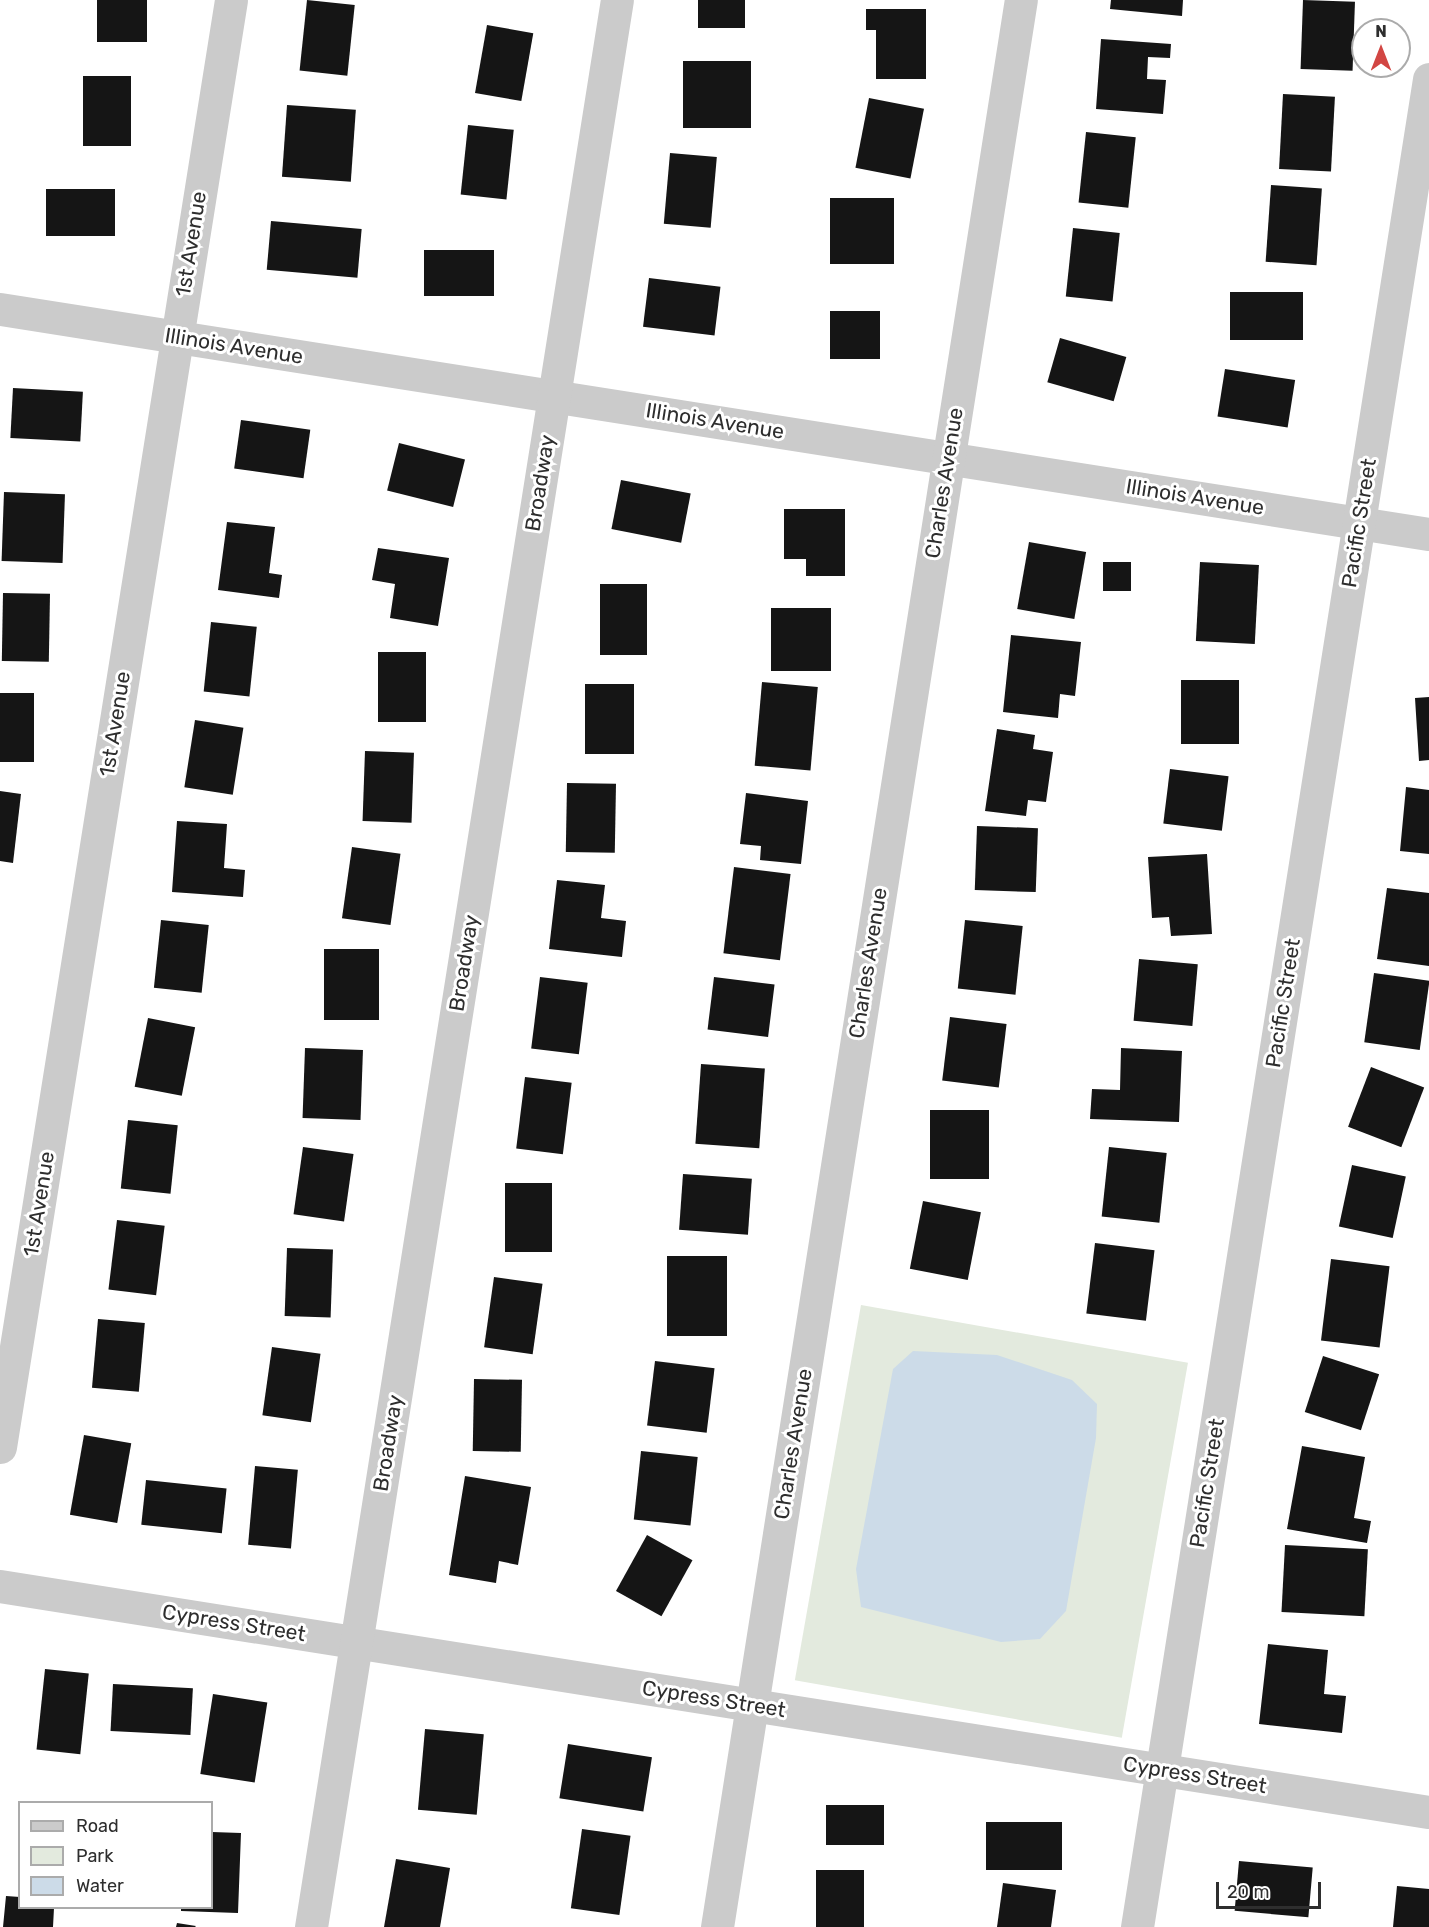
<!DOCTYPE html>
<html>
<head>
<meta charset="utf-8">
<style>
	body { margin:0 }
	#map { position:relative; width:1429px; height:1927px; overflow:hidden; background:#fff; font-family:Rubik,sans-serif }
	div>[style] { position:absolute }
	.green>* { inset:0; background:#e3eade; transform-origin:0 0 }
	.water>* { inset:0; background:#ccdbe8 }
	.building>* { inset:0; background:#151515; transform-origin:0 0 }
	.minor>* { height:33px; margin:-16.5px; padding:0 16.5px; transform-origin:16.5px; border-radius:16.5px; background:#cbcbcb }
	span { translate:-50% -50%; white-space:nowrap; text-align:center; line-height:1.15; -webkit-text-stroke:6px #fff; paint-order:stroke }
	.street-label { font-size:21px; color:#2e2e2e }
	.legend { position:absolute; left:18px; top:1801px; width:195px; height:108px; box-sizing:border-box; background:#fff; border:2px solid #ababab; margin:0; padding:8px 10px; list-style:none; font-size:18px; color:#2e2e2e }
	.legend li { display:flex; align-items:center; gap:12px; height:30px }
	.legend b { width:30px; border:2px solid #ababab }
	.north { position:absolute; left:1351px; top:18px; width:60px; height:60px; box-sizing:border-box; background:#fff; border:2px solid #ababab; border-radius:50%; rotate:0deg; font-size:16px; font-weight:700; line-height:24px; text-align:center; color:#2e2e2e }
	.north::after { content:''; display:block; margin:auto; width:21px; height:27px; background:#d24643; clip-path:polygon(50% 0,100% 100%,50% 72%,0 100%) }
	.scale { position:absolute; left:1216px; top:1882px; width:105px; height:27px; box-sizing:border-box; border:3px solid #2e2e2e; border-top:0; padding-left:8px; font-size:18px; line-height:21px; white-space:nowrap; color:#2e2e2e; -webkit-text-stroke:4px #fff; paint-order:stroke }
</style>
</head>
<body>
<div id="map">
	<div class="green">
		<i style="left:861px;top:1305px;width:332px;height:381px;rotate:10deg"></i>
	</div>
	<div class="water">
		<i style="clip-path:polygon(913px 1351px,997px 1355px,1072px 1380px,1097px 1404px,1096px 1438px,1066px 1611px,1040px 1639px,1001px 1642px,861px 1607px,856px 1569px,893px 1369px)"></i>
	</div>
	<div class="building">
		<i style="left:97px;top:0;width:50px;height:42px"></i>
		<i style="left:307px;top:0;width:48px;height:71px;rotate:6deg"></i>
		<i style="left:698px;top:0;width:47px;height:28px"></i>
		<i style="clip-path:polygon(1111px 0,1183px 0,1182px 16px,1110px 9px)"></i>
		<i style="left:1303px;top:0;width:52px;height:69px;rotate:2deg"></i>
		<i style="clip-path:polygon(866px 9px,926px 9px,926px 79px,876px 79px,876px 30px,866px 30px)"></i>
		<i style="left:487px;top:25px;width:47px;height:69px;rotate:10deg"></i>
		<i style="clip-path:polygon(1101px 39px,1171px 44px,1170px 58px,1148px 57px,1147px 79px,1166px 80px,1163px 114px,1096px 109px)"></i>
		<i style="left:683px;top:61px;width:68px;height:67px"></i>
		<i style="left:83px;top:76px;width:48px;height:70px"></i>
		<i style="left:1283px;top:94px;width:52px;height:75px;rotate:3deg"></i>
		<i style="left:869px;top:98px;width:56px;height:71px;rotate:11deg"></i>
		<i style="left:287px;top:105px;width:69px;height:72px;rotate:4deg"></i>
		<i style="left:468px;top:125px;width:46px;height:70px;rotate:6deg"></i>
		<i style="left:1086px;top:132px;width:50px;height:71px;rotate:6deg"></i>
		<i style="left:670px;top:153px;width:47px;height:71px;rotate:5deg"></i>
		<i style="left:1271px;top:185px;width:51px;height:77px;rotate:4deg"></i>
		<i style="left:46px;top:189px;width:69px;height:47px"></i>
		<i style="left:830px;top:198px;width:64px;height:66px"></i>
		<i style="left:271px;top:221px;width:91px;height:49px;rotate:5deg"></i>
		<i style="left:1073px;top:228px;width:47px;height:69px;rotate:6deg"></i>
		<i style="left:424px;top:250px;width:70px;height:46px"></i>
		<i style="left:649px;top:278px;width:72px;height:49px;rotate:7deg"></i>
		<i style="left:1230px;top:292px;width:73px;height:48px"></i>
		<i style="left:830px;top:311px;width:50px;height:48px"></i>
		<i style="left:1060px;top:338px;width:69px;height:46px;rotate:16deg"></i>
		<i style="left:1225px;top:369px;width:71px;height:48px;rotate:9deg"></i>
		<i style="left:13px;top:388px;width:70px;height:50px;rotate:3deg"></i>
		<i style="left:241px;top:420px;width:70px;height:49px;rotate:8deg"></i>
		<i style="left:399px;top:443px;width:68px;height:49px;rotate:14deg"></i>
		<i style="left:621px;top:480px;width:71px;height:50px;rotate:11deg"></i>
		<i style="left:4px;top:492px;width:61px;height:69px;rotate:2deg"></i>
		<i style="clip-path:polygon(784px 509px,845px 509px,845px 576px,806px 576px,806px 559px,784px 559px)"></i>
		<i style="clip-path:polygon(227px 522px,275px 527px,269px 573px,282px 575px,279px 598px,218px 590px)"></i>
		<i style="left:1029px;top:542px;width:58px;height:68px;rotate:10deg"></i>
		<i style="clip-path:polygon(378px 548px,449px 558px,438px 626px,390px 618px,395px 584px,372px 580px)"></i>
		<i style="left:1103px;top:562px;width:28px;height:29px"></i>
		<i style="left:1200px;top:562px;width:59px;height:79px;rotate:3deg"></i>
		<i style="left:600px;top:584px;width:47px;height:71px"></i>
		<i style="left:3px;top:593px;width:47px;height:68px;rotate:1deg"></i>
		<i style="left:771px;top:608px;width:60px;height:63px"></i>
		<i style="left:211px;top:622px;width:46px;height:70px;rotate:6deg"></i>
		<i style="clip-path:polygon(1011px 635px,1081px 642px,1075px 696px,1060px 694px,1058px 718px,1003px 712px)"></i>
		<i style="left:378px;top:652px;width:48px;height:70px"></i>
		<i style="left:1181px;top:680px;width:58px;height:64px"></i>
		<i style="left:762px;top:682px;width:56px;height:84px;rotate:5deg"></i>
		<i style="left:585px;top:684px;width:49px;height:70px"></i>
		<i style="left:0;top:693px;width:34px;height:69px"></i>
		<i style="clip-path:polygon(1429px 697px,1429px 760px,1419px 761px,1415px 698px)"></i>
		<i style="left:195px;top:720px;width:49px;height:68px;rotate:9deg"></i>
		<i style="clip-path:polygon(997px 729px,1035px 735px,1033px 749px,1053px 752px,1046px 802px,1028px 800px,1026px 816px,985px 811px)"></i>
		<i style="left:365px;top:751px;width:49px;height:70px;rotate:2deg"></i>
		<i style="left:1170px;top:769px;width:59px;height:55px;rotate:7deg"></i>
		<i style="left:567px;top:783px;width:49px;height:69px;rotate:1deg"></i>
		<i style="clip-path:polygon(1406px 787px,1429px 790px,1429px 854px,1400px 851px)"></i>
		<i style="clip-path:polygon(0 791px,21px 794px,13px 863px,0 861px)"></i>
		<i style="clip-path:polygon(746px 793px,808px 801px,801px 864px,760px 860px,761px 846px,740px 844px)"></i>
		<i style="clip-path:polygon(177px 821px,227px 824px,224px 868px,245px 870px,243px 897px,172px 892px)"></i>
		<i style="left:977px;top:826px;width:61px;height:64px;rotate:2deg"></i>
		<i style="left:352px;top:847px;width:49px;height:72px;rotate:8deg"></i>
		<i style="clip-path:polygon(1207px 854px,1212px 934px,1171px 936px,1169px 917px,1152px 918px,1148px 857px)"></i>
		<i style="left:734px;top:867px;width:57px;height:87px;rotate:7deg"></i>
		<i style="clip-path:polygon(557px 880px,605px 885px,601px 918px,626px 921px,622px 957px,549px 949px)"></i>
		<i style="clip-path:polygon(1387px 888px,1429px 893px,1429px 966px,1377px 959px)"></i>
		<i style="left:161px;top:920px;width:48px;height:68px;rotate:6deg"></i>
		<i style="left:965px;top:920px;width:58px;height:69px;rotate:6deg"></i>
		<i style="left:324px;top:949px;width:55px;height:71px"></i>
		<i style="left:1139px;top:959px;width:59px;height:62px;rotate:5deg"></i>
		<i style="left:1374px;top:973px;width:56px;height:70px;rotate:8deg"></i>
		<i style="left:540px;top:977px;width:48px;height:72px;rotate:7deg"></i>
		<i style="left:714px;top:977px;width:61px;height:53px;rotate:7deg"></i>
		<i style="left:950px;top:1017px;width:57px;height:64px;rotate:7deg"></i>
		<i style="left:148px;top:1018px;width:48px;height:70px;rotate:11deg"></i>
		<i style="left:305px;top:1048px;width:58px;height:70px;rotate:2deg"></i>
		<i style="clip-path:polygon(1121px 1048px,1182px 1051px,1179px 1122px,1090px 1119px,1092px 1089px,1120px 1090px)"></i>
		<i style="left:701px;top:1064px;width:64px;height:80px;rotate:4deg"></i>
		<i style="left:1371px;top:1067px;width:57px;height:64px;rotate:21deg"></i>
		<i style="left:525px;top:1077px;width:47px;height:72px;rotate:7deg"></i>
		<i style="left:930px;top:1110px;width:59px;height:69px"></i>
		<i style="left:128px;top:1120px;width:50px;height:69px;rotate:6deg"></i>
		<i style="left:303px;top:1147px;width:51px;height:68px;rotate:8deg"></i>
		<i style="left:1109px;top:1147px;width:58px;height:70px;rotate:6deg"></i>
		<i style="left:1352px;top:1165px;width:55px;height:63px;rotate:12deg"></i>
		<i style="left:683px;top:1174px;width:69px;height:56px;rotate:4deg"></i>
		<i style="left:505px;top:1183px;width:47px;height:69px"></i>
		<i style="left:923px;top:1201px;width:59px;height:69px;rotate:11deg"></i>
		<i style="left:117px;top:1220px;width:48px;height:70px;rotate:7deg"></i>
		<i style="left:1095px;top:1243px;width:60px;height:71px;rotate:7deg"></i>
		<i style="left:287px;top:1248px;width:46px;height:68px;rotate:2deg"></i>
		<i style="left:667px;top:1256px;width:60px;height:80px"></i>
		<i style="left:1331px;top:1259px;width:59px;height:82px;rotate:7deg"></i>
		<i style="left:494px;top:1277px;width:49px;height:71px;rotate:8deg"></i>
		<i style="left:98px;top:1319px;width:47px;height:69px;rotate:5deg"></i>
		<i style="left:272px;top:1347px;width:49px;height:69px;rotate:8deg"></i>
		<i style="left:1323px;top:1356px;width:59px;height:59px;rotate:18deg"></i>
		<i style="left:655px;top:1361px;width:60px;height:65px;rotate:7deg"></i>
		<i style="left:474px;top:1379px;width:48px;height:72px;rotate:1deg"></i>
		<i style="left:84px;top:1435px;width:48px;height:81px;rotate:10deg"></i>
		<i style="clip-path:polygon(1302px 1446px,1365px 1457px,1354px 1518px,1371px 1521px,1367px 1543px,1287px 1529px)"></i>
		<i style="left:641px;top:1451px;width:57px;height:69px;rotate:6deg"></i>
		<i style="left:255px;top:1466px;width:43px;height:79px;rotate:5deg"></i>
		<i style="clip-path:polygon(465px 1476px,531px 1487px,518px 1565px,499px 1561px,496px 1583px,449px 1575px)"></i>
		<i style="left:146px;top:1480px;width:81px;height:45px;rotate:6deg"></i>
		<i style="left:647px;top:1535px;width:52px;height:64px;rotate:29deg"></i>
		<i style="left:1285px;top:1545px;width:83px;height:67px;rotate:3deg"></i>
		<i style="clip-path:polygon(1268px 1644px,1328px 1650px,1324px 1694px,1346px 1696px,1342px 1733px,1259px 1724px)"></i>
		<i style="left:45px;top:1669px;width:44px;height:81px;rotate:6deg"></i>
		<i style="left:113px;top:1684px;width:80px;height:47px;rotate:3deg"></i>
		<i style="left:213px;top:1694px;width:55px;height:81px;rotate:9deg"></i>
		<i style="left:425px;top:1729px;width:59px;height:81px;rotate:5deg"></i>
		<i style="left:568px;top:1744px;width:85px;height:55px;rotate:9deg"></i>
		<i style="left:826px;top:1805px;width:58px;height:40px"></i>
		<i style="left:986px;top:1822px;width:76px;height:48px"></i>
		<i style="left:582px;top:1829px;width:49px;height:80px;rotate:8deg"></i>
		<i style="clip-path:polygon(212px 1832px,241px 1833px,238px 1913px,181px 1911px,181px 1908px,212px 1908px)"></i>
		<i style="clip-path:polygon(396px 1859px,450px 1868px,440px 1927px,384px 1927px)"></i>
		<i style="left:1239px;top:1861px;width:74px;height:50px;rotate:5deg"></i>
		<i style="left:816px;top:1870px;width:48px;height:57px"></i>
		<i style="clip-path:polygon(1003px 1883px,1056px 1890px,1051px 1927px,997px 1927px)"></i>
		<i style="clip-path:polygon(1397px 1886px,1429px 1889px,1429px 1927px,1393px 1927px)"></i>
		<i style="clip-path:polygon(6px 1896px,20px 1897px,20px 1908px,54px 1908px,53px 1927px,3px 1927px)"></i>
		<i style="clip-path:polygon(177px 1923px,196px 1926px,195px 1927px,176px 1927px)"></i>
	</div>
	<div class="minor">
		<i style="left:0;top:309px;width:1447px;rotate:8.95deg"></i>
		<i style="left:0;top:1447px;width:1465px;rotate:-80.93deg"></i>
		<i style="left:0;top:1586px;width:1447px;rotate:8.99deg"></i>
		<i style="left:311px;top:1927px;width:1951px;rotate:-80.98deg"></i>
		<i style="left:717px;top:1927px;width:1951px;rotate:-81.04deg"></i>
		<i style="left:1137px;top:1927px;width:1871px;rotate:-81.02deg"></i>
	</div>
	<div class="street-label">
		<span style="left:191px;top:244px;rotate:-81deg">1st Avenue</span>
		<span style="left:234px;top:346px;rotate:9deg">Illinois Avenue</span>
		<span style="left:715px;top:421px;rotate:9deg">Illinois Avenue</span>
		<span style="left:540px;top:483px;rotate:-81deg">Broadway</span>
		<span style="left:944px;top:483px;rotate:-81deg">Charles Avenue</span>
		<span style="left:1195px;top:497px;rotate:9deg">Illinois Avenue</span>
		<span style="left:1359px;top:523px;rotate:-81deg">Pacific Street</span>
		<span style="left:115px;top:724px;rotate:-81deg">1st Avenue</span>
		<span style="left:464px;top:963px;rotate:-81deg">Broadway</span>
		<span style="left:868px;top:963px;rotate:-81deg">Charles Avenue</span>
		<span style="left:1283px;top:1003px;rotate:-81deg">Pacific Street</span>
		<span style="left:39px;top:1204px;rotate:-81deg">1st Avenue</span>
		<span style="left:388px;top:1443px;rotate:-81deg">Broadway</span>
		<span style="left:793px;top:1444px;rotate:-81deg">Charles Avenue</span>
		<span style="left:1207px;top:1483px;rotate:-81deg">Pacific Street</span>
		<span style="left:234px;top:1623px;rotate:9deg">Cypress Street</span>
		<span style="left:714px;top:1699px;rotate:9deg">Cypress Street</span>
		<span style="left:1195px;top:1775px;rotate:9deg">Cypress Street</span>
	</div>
	<ul class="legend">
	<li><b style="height:8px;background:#cbcbcb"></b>Road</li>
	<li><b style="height:16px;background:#e3eade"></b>Park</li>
	<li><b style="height:16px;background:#ccdbe8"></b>Water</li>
	</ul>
	<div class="north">N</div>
	<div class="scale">20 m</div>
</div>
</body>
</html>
